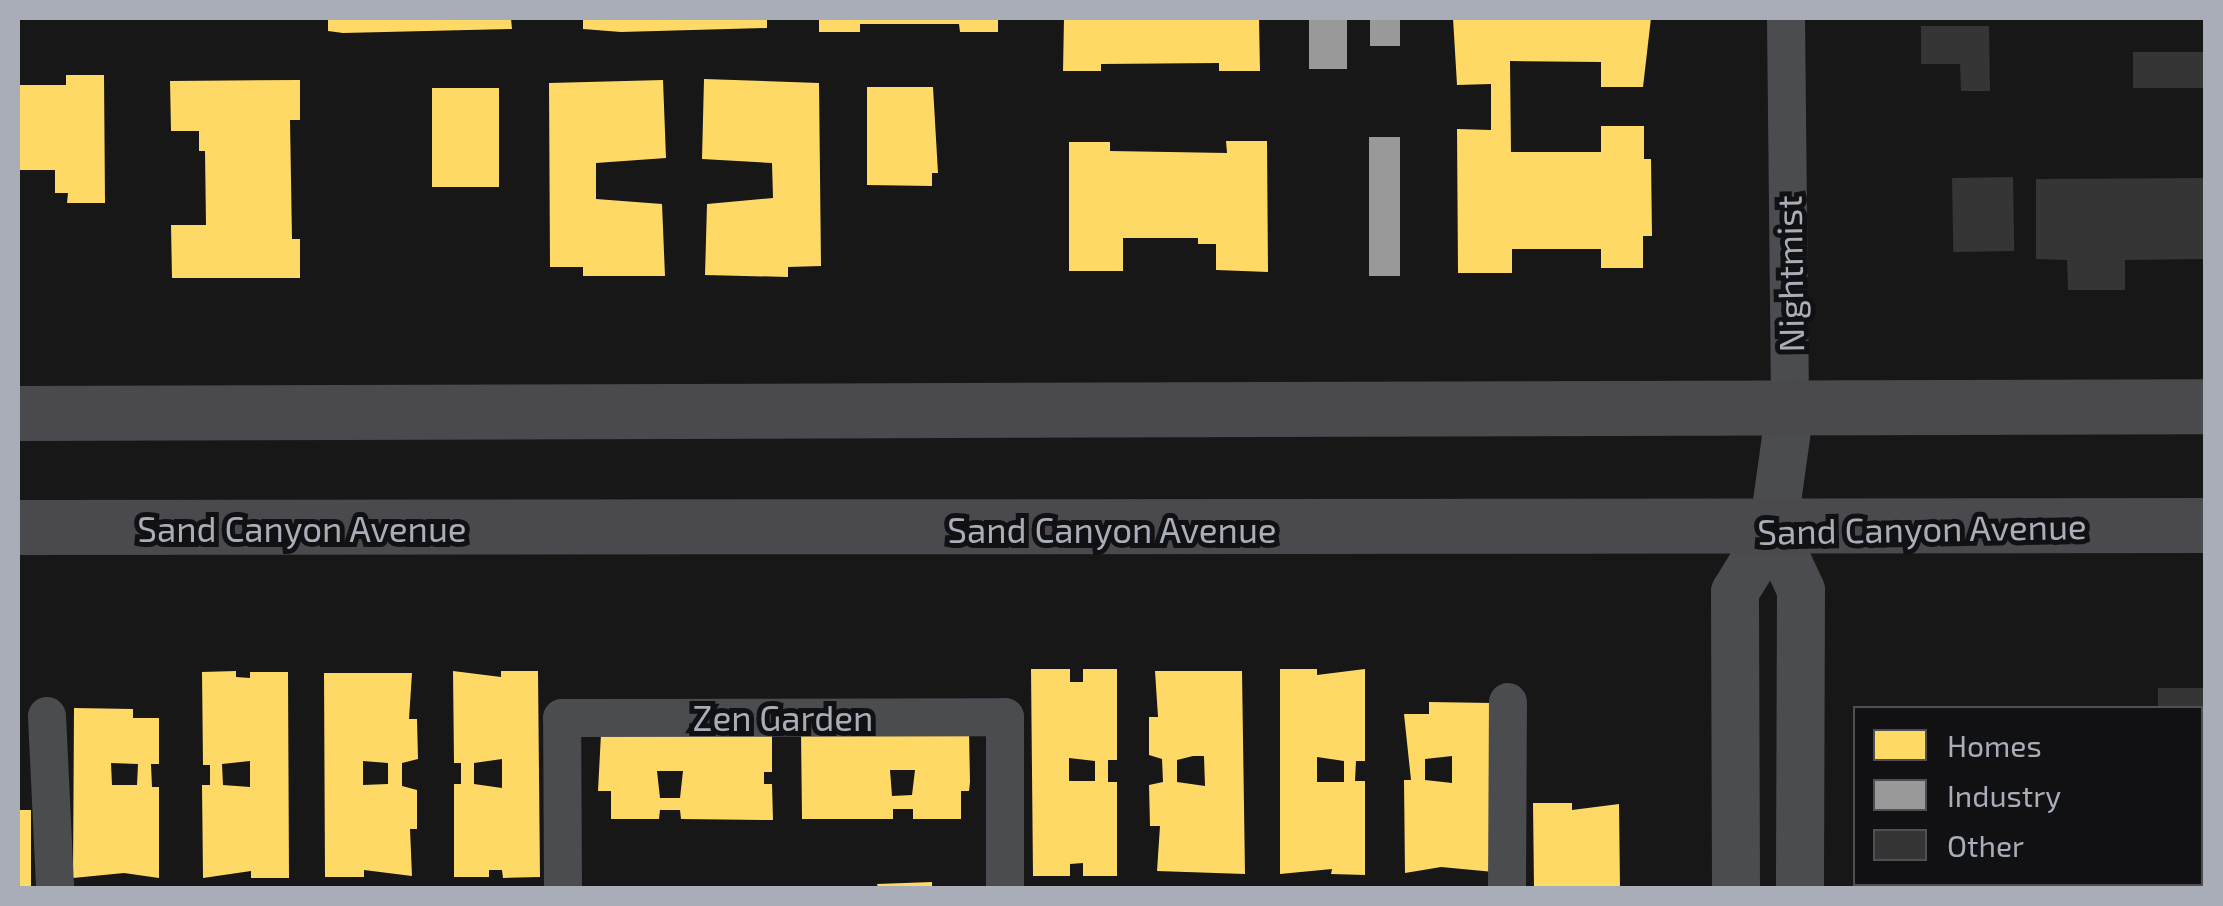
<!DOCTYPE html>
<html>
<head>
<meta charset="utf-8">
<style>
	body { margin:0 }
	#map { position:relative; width:2223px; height:906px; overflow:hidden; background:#171717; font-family:"Exo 2",sans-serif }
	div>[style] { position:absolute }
	.homes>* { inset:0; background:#ffd966; transform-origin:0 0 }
	.industry>* { inset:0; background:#999; transform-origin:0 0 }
	.building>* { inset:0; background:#353536; transform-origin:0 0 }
	.minor>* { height:38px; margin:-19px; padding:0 19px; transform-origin:19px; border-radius:19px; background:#4b4c50 }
	.tertiary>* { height:48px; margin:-24px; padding:0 24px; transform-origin:24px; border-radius:24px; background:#4b4c50 }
	.secondary>* { height:55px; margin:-27.5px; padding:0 27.5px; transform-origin:27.5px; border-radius:27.5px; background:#4a4a4e }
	span { translate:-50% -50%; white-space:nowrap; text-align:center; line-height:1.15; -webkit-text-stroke:10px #111113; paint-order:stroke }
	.street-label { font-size:35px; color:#a8adb8 }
	.frame { position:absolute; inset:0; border:20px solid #a8adb8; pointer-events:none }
	.legend { position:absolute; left:1853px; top:706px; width:350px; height:180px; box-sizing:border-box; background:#111113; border:2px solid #4d4f55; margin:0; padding:12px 18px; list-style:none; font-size:30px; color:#a8adb8 }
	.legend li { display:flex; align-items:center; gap:20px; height:50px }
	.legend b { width:50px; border:2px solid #4d4f55 }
</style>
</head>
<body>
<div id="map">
	<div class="homes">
		<i style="clip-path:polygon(328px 18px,511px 18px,512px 29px,343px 33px,328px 31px)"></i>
		<i style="clip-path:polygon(583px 18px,767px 18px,767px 28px,621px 32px,583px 29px)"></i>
		<i style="clip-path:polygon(819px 18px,998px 18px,998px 32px,960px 32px,959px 24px,860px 24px,860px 32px,819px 32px)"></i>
		<i style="clip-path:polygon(1064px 18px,1259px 18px,1260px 71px,1219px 71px,1219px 63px,1101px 64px,1101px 71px,1063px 71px)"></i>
		<i style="clip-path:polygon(1453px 18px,1651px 18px,1643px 87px,1601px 87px,1601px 62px,1510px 61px,1511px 152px,1601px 152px,1601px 126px,1644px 126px,1644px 159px,1651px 159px,1652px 236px,1643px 236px,1643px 268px,1601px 268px,1601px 249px,1512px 249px,1512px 273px,1458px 273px,1457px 129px,1491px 130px,1491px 84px,1457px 85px)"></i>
		<i style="clip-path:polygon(66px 75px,104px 75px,105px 203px,67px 203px,68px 193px,55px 193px,55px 170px,18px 170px,18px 85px,66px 85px)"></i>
		<i style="clip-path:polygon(704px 79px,819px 83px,821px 266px,788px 267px,788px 277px,705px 275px,707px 204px,773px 198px,772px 163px,702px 159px)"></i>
		<i style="clip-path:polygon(300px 80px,300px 120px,290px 120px,292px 239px,300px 239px,300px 278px,172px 278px,171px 225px,206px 225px,205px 151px,199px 151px,199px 131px,171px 131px,170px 81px)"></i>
		<i style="clip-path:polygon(663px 80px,666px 158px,596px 163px,596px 199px,662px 204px,665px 276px,583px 276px,583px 267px,550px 267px,549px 83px)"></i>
		<i style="clip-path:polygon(867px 87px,933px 87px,938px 173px,932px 173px,932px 186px,867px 185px)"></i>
		<i style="left:432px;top:88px;width:67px;height:99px"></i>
		<i style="clip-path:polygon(1226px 141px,1267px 141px,1268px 272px,1216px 270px,1216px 244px,1198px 244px,1198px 238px,1123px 238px,1123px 271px,1069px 271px,1069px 142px,1110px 142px,1110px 151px,1227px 153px)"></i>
		<i style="clip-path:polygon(evenodd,1031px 669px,1070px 669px,1070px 682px,1083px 682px,1083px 669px,1117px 669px,1117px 760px,1108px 760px,1108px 782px,1117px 782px,1117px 876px,1083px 876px,1083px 863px,1070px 864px,1070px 876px,1033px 876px,1031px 669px,1069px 758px,1095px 761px,1095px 781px,1069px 781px,1069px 758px)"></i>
		<i style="clip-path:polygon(evenodd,1280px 669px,1317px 669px,1317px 675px,1365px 669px,1365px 761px,1356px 761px,1355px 781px,1365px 781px,1365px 875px,1331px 874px,1332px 869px,1280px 874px,1280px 669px,1317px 757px,1344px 761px,1344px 782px,1317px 782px,1317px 757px)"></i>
		<i style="clip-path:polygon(evenodd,236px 671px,236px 677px,250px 678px,250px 672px,288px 672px,289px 878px,251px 878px,251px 871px,203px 878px,202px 785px,210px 785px,210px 765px,203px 765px,202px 672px,236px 671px,250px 761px,250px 787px,223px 785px,222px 764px,250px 761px)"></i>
		<i style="clip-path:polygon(evenodd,453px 671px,501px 677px,501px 671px,538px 671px,540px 877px,503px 878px,502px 870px,489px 870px,489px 877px,454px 877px,454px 784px,461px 784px,461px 763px,454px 763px,453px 671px,502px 759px,502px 788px,474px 784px,474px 763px,502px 759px)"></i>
		<i style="clip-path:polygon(evenodd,1155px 671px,1242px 671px,1245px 874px,1157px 871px,1160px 826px,1150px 826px,1149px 785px,1163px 782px,1162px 759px,1149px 755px,1149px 717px,1158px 717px,1155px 671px,1193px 756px,1204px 756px,1205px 786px,1177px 782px,1177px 760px,1193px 756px)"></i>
		<i style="clip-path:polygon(evenodd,324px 673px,412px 673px,409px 719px,417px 719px,418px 759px,402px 763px,402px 786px,417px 790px,417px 829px,410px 829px,412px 876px,364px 870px,364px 877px,325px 877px,324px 673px,363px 761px,388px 763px,388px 784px,363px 785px,363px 761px)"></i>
		<i style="clip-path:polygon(evenodd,1429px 702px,1492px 703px,1494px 872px,1441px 867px,1405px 873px,1404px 780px,1411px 780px,1404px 714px,1429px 714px,1429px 702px,1452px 756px,1452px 783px,1425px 780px,1425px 759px,1452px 756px)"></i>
		<i style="clip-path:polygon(evenodd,74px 708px,133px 709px,133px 718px,159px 718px,159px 764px,151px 764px,152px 787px,159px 787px,159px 878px,124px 873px,73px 878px,74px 708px,111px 763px,138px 764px,137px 785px,112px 785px,111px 763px)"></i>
		<i style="clip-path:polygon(evenodd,969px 731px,970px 782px,969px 791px,961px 791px,961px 819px,913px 819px,913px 809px,893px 809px,893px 819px,802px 819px,801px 732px,969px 731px,890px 770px,915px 770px,912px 795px,892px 796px,890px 770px)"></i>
		<i style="clip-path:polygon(evenodd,601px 734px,772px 734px,772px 772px,764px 772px,764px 784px,772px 784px,773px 820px,681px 819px,680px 810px,660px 810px,659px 819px,611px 819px,611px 791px,598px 791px,601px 734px,657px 771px,683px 771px,680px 798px,660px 798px,657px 771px)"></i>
		<i style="clip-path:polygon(1533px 803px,1572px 803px,1572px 810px,1619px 804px,1620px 888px,1534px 888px)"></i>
		<i style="left:18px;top:810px;width:13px;height:78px"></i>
		<i style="clip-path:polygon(932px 882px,932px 888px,878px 888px,877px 884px)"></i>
	</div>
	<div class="industry">
		<i style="left:1309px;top:18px;width:38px;height:51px"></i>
		<i style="left:1370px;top:18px;width:30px;height:28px"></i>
		<i style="left:1369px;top:137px;width:31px;height:139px"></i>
	</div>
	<div class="building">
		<i style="clip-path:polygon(1921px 26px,1989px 26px,1990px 91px,1961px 91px,1960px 64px,1921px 64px)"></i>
		<i style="left:2133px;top:52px;width:73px;height:36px"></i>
		<i style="left:2013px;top:177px;width:74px;height:61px;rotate:89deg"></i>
		<i style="clip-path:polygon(2204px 178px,2203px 259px,2125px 260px,2125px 290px,2068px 290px,2067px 260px,2036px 259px,2036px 179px)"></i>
		<i style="clip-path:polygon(2158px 688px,2206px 688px,2206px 819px,2200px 708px,2158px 708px)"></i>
		<i style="clip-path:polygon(1931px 884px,1996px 885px,1996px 888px,1931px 888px)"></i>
		<i style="left:2021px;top:884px;width:34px;height:4px"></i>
	</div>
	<div class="minor">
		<i style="left:1786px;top:18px;width:391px;rotate:89.4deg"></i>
		<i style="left:47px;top:716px;width:172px;rotate:87.3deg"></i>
		<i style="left:2200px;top:870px;width:6px"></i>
		<i style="left:563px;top:888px;width:170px;rotate:-90.3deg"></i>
		<i style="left:562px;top:718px;width:443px;rotate:-0.1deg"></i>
		<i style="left:1005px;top:717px;width:171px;rotate:90deg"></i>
		<i style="left:1507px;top:888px;width:186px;rotate:-89.7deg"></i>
		<i style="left:2134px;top:888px;width:6px;rotate:-39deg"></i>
	</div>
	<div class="tertiary">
		<i style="left:1773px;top:530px;width:66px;rotate:65deg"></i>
		<i style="left:1801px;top:590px;width:298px;rotate:90.2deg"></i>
		<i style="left:1736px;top:888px;width:296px;rotate:-90.2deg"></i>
		<i style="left:1735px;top:592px;width:73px;rotate:-58.5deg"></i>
		<i style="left:1773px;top:530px;width:122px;rotate:-82deg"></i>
	</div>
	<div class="secondary">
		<i style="left:18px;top:413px;width:2188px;rotate:-0.18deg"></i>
		<i style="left:18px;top:527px;width:2188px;rotate:-0.05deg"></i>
	</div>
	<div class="street-label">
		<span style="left:1789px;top:274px;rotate:-91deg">Nightmist</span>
		<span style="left:302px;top:528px">Sand Canyon Avenue</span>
		<span style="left:1922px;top:528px;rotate:-1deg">Sand Canyon Avenue</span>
		<span style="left:1112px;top:529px">Sand Canyon Avenue</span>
		<span style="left:783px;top:717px">Zen Garden</span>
	</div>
	<div class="frame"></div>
	<ul class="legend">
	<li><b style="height:28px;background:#ffd966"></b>Homes</li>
	<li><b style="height:28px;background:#999"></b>Industry</li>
	<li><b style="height:28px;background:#353536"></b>Other</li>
	</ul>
</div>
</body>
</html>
